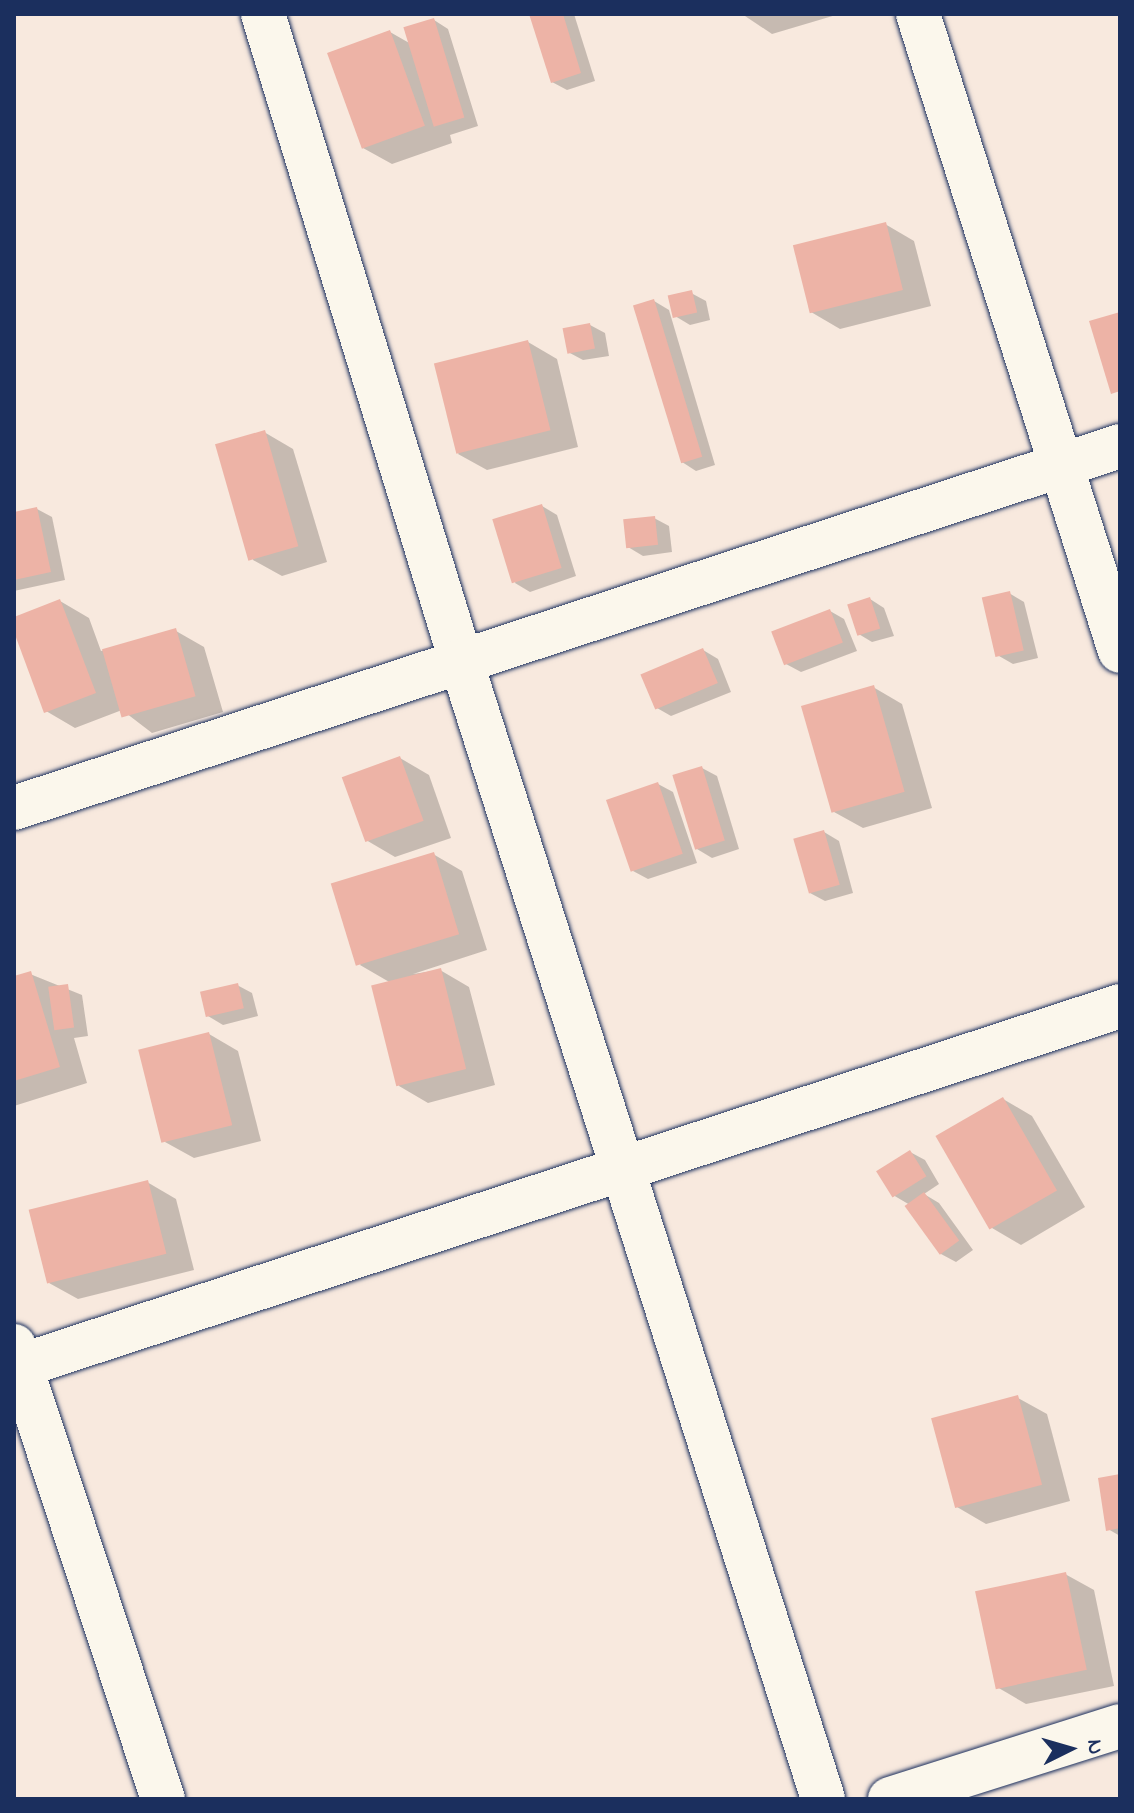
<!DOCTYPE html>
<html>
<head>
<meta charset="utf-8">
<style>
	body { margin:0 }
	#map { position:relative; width:1134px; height:1813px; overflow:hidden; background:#f8e9de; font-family:"Indie Flower",sans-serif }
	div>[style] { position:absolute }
	.shadow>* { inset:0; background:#0003 }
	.building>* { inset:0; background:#edb3a6; transform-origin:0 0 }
	.roads { filter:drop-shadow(0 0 2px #1b2f5e) drop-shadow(0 0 2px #1b2f5e) }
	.minor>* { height:44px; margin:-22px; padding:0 22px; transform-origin:22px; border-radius:22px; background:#fbf7ec }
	span { translate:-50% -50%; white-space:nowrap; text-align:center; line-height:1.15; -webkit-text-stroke:8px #fbf7ec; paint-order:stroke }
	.frame { position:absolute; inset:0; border:16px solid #1b2f5e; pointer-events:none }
	.north { position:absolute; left:1030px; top:1709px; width:80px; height:80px; -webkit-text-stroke:6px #fbf7ec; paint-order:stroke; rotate:85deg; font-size:22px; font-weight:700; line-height:32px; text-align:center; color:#1b2f5e }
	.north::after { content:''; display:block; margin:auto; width:28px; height:36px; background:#1b2f5e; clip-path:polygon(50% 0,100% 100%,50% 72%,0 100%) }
</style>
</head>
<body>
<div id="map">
	<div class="shadow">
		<i style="clip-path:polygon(532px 14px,574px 14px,595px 81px,567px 90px,552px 82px)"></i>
		<i style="clip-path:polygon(742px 14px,836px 14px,836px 15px,772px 34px)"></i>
		<i style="clip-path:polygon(434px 20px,448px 29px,478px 126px,450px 135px,452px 143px,392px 164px,363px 148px,390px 32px,411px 44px)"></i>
		<i style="clip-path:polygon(885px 224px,914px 241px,931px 306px,840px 329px,811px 312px)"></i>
		<i style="clip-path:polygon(691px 293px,706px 301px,710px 320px,690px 325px,675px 316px)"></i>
		<i style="clip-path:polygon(654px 301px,669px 310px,715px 465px,696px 471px,682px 462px)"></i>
		<i style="clip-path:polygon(590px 325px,605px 333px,609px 356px,583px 360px,568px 352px)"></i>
		<i style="clip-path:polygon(528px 342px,557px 359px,578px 447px,487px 470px,458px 454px)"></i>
		<i style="clip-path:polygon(264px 432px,293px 449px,327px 562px,282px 576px,253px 560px)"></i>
		<i style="clip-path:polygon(542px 506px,557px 515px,576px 576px,530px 592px,515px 583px)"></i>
		<i style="clip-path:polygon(37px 509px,52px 517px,65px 580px,14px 591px,14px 514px)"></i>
		<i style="clip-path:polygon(654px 518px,669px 526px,672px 552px,643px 556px,628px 547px)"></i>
		<i style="clip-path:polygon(1009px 593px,1024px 602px,1038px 658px,1013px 664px,999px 656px)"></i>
		<i style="clip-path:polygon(870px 599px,884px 608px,894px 636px,872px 642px,857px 633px)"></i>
		<i style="clip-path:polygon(60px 601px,89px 618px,101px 651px,176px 631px,204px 647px,223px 712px,152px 733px,122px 710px,75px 728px,46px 711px,14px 619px)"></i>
		<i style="clip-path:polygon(830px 611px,844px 619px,857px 651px,801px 672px,786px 664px)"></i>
		<i style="clip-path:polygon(703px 650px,718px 659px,731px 692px,671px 716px,657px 708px)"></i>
		<i style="clip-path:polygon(873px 687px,902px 704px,932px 808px,863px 828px,834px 812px)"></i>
		<i style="clip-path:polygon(400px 758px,429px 775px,451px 838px,395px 857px,366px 840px)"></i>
		<i style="clip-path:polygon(702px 768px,717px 776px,739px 849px,712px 858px,697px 849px)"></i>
		<i style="clip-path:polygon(658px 784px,673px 792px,697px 863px,648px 879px,633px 871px)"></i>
		<i style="clip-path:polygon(824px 832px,839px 841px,853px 893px,825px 901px,810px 893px)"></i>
		<i style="clip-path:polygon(433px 854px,462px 871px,487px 950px,413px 974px,440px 970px,469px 987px,495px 1085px,428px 1103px,399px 1086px,391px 983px,360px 965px)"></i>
		<i style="clip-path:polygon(30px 974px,82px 995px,88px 1036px,74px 1038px,87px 1083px,14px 1106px,14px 978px)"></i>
		<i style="clip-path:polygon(237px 985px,252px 993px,258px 1016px,223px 1025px,208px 1016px)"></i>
		<i style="clip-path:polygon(209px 1034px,238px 1051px,261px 1141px,194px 1158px,165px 1142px)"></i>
		<i style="clip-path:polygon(1003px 1099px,1032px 1116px,1085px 1207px,1021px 1245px,992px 1228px)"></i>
		<i style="clip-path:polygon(910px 1152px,925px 1160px,939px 1184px,924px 1194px,939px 1203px,973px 1250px,956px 1262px,941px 1254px,910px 1205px,893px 1195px)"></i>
		<i style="clip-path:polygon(147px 1182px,176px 1199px,194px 1270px,78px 1299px,49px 1283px)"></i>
		<i style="clip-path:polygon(1018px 1398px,1047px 1414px,1070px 1501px,986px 1524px,957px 1507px)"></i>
		<i style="clip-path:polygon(1120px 1476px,1120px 1536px,1108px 1529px)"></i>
		<i style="clip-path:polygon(1065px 1574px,1094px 1590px,1114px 1686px,1026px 1704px,997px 1687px)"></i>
	</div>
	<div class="building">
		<i style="clip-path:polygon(529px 14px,563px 14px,581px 73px,551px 83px)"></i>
		<i style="left:434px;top:18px;width:104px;height:32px;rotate:73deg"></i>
		<i style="left:390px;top:30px;width:102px;height:67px;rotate:70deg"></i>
		<i style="left:886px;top:222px;width:70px;height:96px;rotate:76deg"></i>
		<i style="left:692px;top:290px;width:23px;height:25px;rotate:77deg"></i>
		<i style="left:654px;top:299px;width:165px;height:22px;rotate:73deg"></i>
		<i style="clip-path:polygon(1120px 312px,1120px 391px,1111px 394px,1089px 321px)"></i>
		<i style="left:590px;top:323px;width:26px;height:28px;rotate:79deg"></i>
		<i style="left:528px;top:340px;width:93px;height:97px;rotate:76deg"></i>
		<i style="left:265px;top:430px;width:121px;height:52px;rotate:74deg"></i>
		<i style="left:542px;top:504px;width:67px;height:52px;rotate:73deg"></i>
		<i style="clip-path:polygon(37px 507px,51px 572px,14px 580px,14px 512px)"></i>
		<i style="left:655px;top:516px;width:29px;height:32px;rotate:84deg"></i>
		<i style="left:1010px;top:591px;width:61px;height:29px;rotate:77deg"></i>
		<i style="left:870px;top:597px;width:33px;height:24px;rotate:72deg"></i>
		<i style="clip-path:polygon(60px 599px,96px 693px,44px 713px,14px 632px,14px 617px)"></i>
		<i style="left:830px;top:609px;width:36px;height:63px;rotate:69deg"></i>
		<i style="left:176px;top:628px;width:71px;height:77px;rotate:74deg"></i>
		<i style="left:703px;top:648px;width:38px;height:68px;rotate:67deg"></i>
		<i style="left:874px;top:685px;width:111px;height:76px;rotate:74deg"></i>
		<i style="left:400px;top:756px;width:69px;height:62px;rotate:70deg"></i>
		<i style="left:702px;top:766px;width:78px;height:31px;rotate:73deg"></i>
		<i style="left:658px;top:782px;width:76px;height:55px;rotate:71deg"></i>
		<i style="left:824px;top:830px;width:57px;height:32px;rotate:74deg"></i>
		<i style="left:434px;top:852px;width:86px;height:108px;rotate:73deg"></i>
		<i style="left:441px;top:968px;width:104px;height:72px;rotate:76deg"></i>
		<i style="clip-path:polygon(31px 971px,60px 1067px,14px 1081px,14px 976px)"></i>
		<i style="left:238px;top:983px;width:26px;height:39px;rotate:77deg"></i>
		<i style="left:68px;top:984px;width:44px;height:20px;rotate:82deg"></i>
		<i style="left:209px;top:1032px;width:96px;height:73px;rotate:76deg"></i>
		<i style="left:1003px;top:1097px;width:108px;height:78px;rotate:60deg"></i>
		<i style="left:910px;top:1150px;width:31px;height:40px;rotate:58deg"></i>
		<i style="left:148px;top:1180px;width:76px;height:123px;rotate:76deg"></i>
		<i style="left:924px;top:1192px;width:60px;height:24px;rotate:54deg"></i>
		<i style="left:1018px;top:1395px;width:93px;height:90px;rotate:75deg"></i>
		<i style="clip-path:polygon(1120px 1474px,1120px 1528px,1106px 1531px,1098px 1478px)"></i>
		<i style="left:1066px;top:1572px;width:100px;height:93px;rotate:78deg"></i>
	</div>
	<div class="roads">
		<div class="minor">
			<i style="left:263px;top:14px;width:677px;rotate:72.98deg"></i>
			<i style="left:461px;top:661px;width:1194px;rotate:72.35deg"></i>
			<i style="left:918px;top:14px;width:668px;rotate:72.41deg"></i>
			<i style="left:14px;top:808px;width:1164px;rotate:-18.12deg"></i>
			<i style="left:14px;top:1346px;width:477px;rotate:71.8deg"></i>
			<i style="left:14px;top:1368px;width:1164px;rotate:-18.12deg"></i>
			<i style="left:890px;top:1799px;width:241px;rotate:-17.6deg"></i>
		</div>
	</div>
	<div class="frame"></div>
	<div class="north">N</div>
</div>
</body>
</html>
